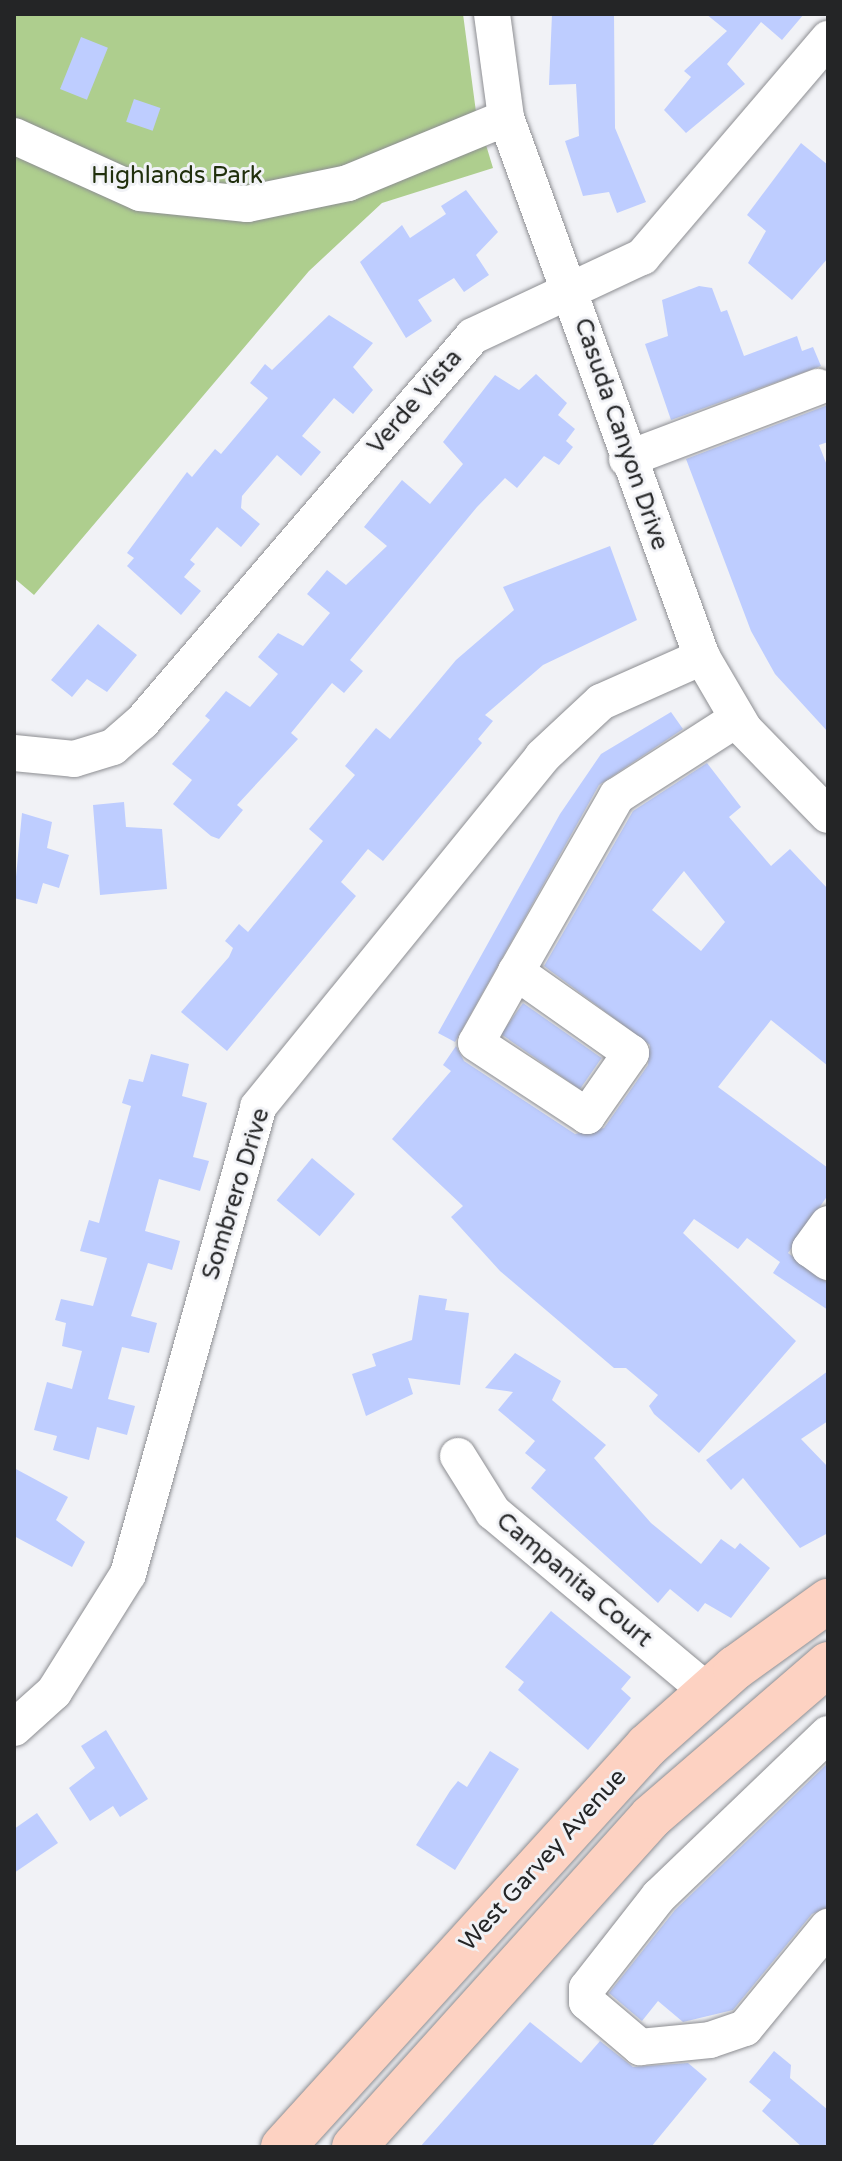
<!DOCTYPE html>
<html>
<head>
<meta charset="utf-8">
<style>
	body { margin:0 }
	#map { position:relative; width:842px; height:2161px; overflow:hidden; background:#f1f2f6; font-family:"Varela Round",sans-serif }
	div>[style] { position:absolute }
	.green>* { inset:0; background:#aece8e }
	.building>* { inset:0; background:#becdff; transform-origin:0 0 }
	.roads { filter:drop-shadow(0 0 2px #8d8e92) drop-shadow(0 0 2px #8d8e92) }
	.minor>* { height:36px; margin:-18px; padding:0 18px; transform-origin:18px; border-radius:18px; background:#fff }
	.major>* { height:44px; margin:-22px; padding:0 22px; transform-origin:22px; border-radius:22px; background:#fdd2c2 }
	span { translate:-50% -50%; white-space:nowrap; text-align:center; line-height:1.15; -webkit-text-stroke:6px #f1f2f6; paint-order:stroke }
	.park-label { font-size:24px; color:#202f0c }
	.street-label { font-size:24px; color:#242526 }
	.frame { position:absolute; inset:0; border:16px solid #242526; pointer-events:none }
</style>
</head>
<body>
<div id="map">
	<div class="green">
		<i style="clip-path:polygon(14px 14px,463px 14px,476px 112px,493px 168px,382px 203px,309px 271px,34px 595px,14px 578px)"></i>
	</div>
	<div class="building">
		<i style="clip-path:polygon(552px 14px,614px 14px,615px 128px,646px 202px,617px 213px,609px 192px,583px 196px,565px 141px,579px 136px,576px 84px,549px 85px)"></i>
		<i style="clip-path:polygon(706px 14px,804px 14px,782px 40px,761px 22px,727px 64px,745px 84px,686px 133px,664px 110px,691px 77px,684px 71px,727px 31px)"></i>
		<i style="left:81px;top:37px;width:29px;height:56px;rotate:22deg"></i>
		<i style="left:134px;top:99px;width:28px;height:24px;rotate:19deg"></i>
		<i style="clip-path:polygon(801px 143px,828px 165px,828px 258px,792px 300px,748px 263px,766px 231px,747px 215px)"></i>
		<i style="clip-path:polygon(466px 190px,498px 232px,476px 255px,489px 275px,464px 292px,454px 278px,418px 300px,432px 321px,406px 338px,360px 262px,402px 225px,410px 238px,446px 214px,441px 206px)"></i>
		<i style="clip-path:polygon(699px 286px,712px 288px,721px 312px,727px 310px,744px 356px,797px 336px,802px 351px,813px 347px,821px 366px,671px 420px,645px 344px,668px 336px,662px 300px)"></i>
		<i style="clip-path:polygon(329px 315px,373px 343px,353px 367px,373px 390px,353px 414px,334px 398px,302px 436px,321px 452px,301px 476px,277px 455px,242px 496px,241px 508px,260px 524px,241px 547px,217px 527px,190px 560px,195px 564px,184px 577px,201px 591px,181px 615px,127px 566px,134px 558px,127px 553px,187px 472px,192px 477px,215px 449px,221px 454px,268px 398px,250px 383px,265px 364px,272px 370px)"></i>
		<i style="clip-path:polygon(536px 374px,567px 403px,558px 415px,575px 429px,566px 441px,573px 447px,559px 465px,544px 456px,517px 488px,505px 478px,477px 507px,350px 660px,363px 671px,344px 693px,332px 683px,291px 733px,298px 739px,237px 805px,243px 810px,219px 839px,211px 836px,173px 804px,192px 780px,172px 764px,210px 720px,205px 716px,226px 691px,250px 707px,278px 674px,258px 657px,278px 633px,303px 646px,330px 613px,307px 594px,327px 570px,346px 585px,387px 546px,364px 527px,402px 480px,430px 504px,463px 464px,443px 442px,495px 375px,519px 390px)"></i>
		<i style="clip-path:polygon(828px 405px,828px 442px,819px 445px,828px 468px,828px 732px,775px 674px,751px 631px,686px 459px)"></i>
		<i style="clip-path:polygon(610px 546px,637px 620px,543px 665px,485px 715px,493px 721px,478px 739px,482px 743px,383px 861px,368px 849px,341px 882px,356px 896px,227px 1051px,181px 1012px,229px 957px,233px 948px,225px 941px,239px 924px,248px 932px,323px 841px,309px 829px,355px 775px,345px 766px,376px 728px,390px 739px,456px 660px,514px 610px,503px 587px)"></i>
		<i style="clip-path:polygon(98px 624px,137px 655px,107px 692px,87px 679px,72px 697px,51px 680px)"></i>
		<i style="clip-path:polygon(671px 712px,683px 729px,599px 785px,455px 1042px,438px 1033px,560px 814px,601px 754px)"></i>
		<i style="clip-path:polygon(evenodd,707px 763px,741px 807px,729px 817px,771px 866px,790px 849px,828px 889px,828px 1066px,771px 1020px,718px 1087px,828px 1168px,828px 1195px,788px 1253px,828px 1283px,828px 1310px,773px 1273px,780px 1262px,747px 1238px,738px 1249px,694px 1219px,683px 1233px,796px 1341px,699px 1453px,654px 1414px,649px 1406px,658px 1395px,626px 1368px,614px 1368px,500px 1271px,451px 1217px,463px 1206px,392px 1139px,451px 1071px,443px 1065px,456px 1046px,464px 1061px,575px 1134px,604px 1128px,648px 1065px,650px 1045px,544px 966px,633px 811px,707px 763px,684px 871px,725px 922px,701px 951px,652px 910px,684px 871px)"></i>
		<i style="clip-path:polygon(124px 802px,126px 827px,162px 829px,167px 889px,100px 895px,93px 805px)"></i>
		<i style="clip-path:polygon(22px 813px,52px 822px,47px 848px,69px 855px,59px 888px,43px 883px,37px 904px,14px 898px)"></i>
		<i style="left:523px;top:1003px;width:96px;height:38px;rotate:35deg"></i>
		<i style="clip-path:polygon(151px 1054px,189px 1064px,182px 1096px,207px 1103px,193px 1157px,209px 1161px,200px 1191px,159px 1179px,145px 1231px,180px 1241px,178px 1249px,172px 1270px,148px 1263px,131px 1316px,157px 1323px,149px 1353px,122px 1347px,108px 1399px,135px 1406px,127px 1435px,97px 1427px,89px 1460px,53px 1450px,57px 1436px,34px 1430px,47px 1382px,72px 1389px,82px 1351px,62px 1346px,66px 1323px,55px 1320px,61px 1299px,93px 1306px,107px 1258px,80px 1251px,89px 1220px,99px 1223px,131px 1106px,122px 1103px,129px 1079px,143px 1082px)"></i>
		<i style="left:312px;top:1158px;width:56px;height:55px;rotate:40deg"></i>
		<i style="clip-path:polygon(419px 1295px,447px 1299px,445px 1310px,469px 1313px,460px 1385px,408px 1378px,413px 1394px,366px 1416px,352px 1374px,376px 1366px,372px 1354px,412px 1340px)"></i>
		<i style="clip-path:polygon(515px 1353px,561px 1381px,552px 1400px,606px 1445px,594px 1458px,651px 1523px,701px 1564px,721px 1539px,735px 1549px,740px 1543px,770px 1568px,731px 1618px,705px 1603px,698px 1612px,670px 1589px,658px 1603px,531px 1488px,546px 1470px,525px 1453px,535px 1441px,498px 1410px,513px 1392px,485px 1388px)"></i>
		<i style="clip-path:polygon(828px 1371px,828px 1421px,801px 1439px,828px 1467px,828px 1533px,800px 1548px,743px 1478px,731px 1490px,706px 1460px)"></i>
		<i style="clip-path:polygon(14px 1468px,68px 1497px,56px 1520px,85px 1542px,72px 1567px,14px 1536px)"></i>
		<i style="clip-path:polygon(551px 1611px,631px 1677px,621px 1689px,631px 1698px,588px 1750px,518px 1690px,524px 1682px,505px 1667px)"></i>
		<i style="clip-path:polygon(106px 1730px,148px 1799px,120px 1817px,113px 1806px,90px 1821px,69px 1788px,95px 1768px,81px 1746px)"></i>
		<i style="clip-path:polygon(490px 1751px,519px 1769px,455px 1870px,416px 1845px,450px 1791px,458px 1781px,467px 1787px)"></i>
		<i style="clip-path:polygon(828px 1763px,828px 1907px,812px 1914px,733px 2010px,683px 2022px,658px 2001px,642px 2021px,609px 1993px,675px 1910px)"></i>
		<i style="clip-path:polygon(37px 1813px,58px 1843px,14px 1873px,14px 1829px)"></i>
		<i style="clip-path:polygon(530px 2022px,581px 2063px,600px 2041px,633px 2067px,688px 2063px,707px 2079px,651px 2147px,420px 2147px)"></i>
		<i style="clip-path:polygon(774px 2051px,791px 2065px,790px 2078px,828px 2110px,828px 2147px,802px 2147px,762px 2111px,771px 2100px,749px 2082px)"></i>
	</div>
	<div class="roads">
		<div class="minor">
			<i style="left:492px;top:14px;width:105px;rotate:82.3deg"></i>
			<i style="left:506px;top:118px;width:574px;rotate:70.02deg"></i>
			<i style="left:702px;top:657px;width:83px;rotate:59.7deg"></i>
			<i style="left:744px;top:729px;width:120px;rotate:45.7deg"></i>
			<i style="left:14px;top:136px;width:138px;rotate:24.3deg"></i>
			<i style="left:140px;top:193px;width:108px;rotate:5.9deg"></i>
			<i style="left:247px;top:204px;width:103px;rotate:-11.7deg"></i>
			<i style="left:348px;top:183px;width:171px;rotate:-22.4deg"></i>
			<i style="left:627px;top:459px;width:204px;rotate:-20.7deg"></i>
			<i style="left:14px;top:753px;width:60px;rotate:5.7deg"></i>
			<i style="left:74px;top:759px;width:41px;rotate:-17.1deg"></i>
			<i style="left:113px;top:747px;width:38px;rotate:-41deg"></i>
			<i style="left:142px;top:722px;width:508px;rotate:-49.39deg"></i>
			<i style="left:473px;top:336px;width:187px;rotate:-25.1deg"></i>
			<i style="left:642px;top:257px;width:287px;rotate:-49.5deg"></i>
			<i style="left:516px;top:972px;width:81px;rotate:119.4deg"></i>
			<i style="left:476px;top:1043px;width:133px;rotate:33.3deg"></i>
			<i style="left:587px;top:1116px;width:77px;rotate:-55.1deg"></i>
			<i style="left:631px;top:1053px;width:141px;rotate:-144.8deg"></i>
			<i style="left:516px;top:972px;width:203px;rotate:-60.2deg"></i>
			<i style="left:617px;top:796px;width:143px;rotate:-32.7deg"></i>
			<i style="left:828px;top:1224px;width:31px;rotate:126deg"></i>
			<i style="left:810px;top:1249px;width:22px;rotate:36deg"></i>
			<i style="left:458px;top:1456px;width:66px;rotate:58deg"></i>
			<i style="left:493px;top:1512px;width:279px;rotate:39.9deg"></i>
			<i style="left:14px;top:1728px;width:54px;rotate:-42deg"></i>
			<i style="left:54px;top:1692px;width:139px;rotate:-57.9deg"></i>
			<i style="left:128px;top:1574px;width:485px;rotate:-74.4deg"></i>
			<i style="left:258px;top:1107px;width:451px;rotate:-50.9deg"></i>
			<i style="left:542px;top:757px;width:81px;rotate:-43deg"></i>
			<i style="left:601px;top:702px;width:111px;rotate:-24deg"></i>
			<i style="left:828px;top:1734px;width:234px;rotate:136.2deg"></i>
			<i style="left:659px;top:1896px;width:117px;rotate:128deg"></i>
			<i style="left:587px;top:1988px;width:14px;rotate:90deg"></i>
			<i style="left:587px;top:2002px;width:70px;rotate:40.3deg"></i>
			<i style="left:640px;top:2047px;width:70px;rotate:-5.7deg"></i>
			<i style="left:710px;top:2040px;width:37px;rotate:-19deg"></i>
			<i style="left:745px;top:2028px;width:131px;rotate:-50.6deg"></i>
		</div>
		<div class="major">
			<i style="left:283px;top:2147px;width:542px;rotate:-47.77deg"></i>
			<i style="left:647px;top:1746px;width:118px;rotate:-41.6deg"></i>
			<i style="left:735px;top:1668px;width:115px;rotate:-35.8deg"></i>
			<i style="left:354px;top:2147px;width:444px;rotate:-48deg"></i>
			<i style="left:651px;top:1817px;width:234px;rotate:-40.8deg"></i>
		</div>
	</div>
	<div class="park-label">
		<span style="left:177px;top:176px">Highlands Park</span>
	</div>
	<div class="street-label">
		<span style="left:415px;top:402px;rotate:-49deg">Verde Vista</span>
		<span style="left:621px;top:434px;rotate:71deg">Casuda Canyon Drive</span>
		<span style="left:236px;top:1194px;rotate:-73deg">Sombrero Drive</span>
		<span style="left:574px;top:1580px;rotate:40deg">Campanita Court</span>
		<span style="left:543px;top:1860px;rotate:-48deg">West Garvey Avenue</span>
	</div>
	<div class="frame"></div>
</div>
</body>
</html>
